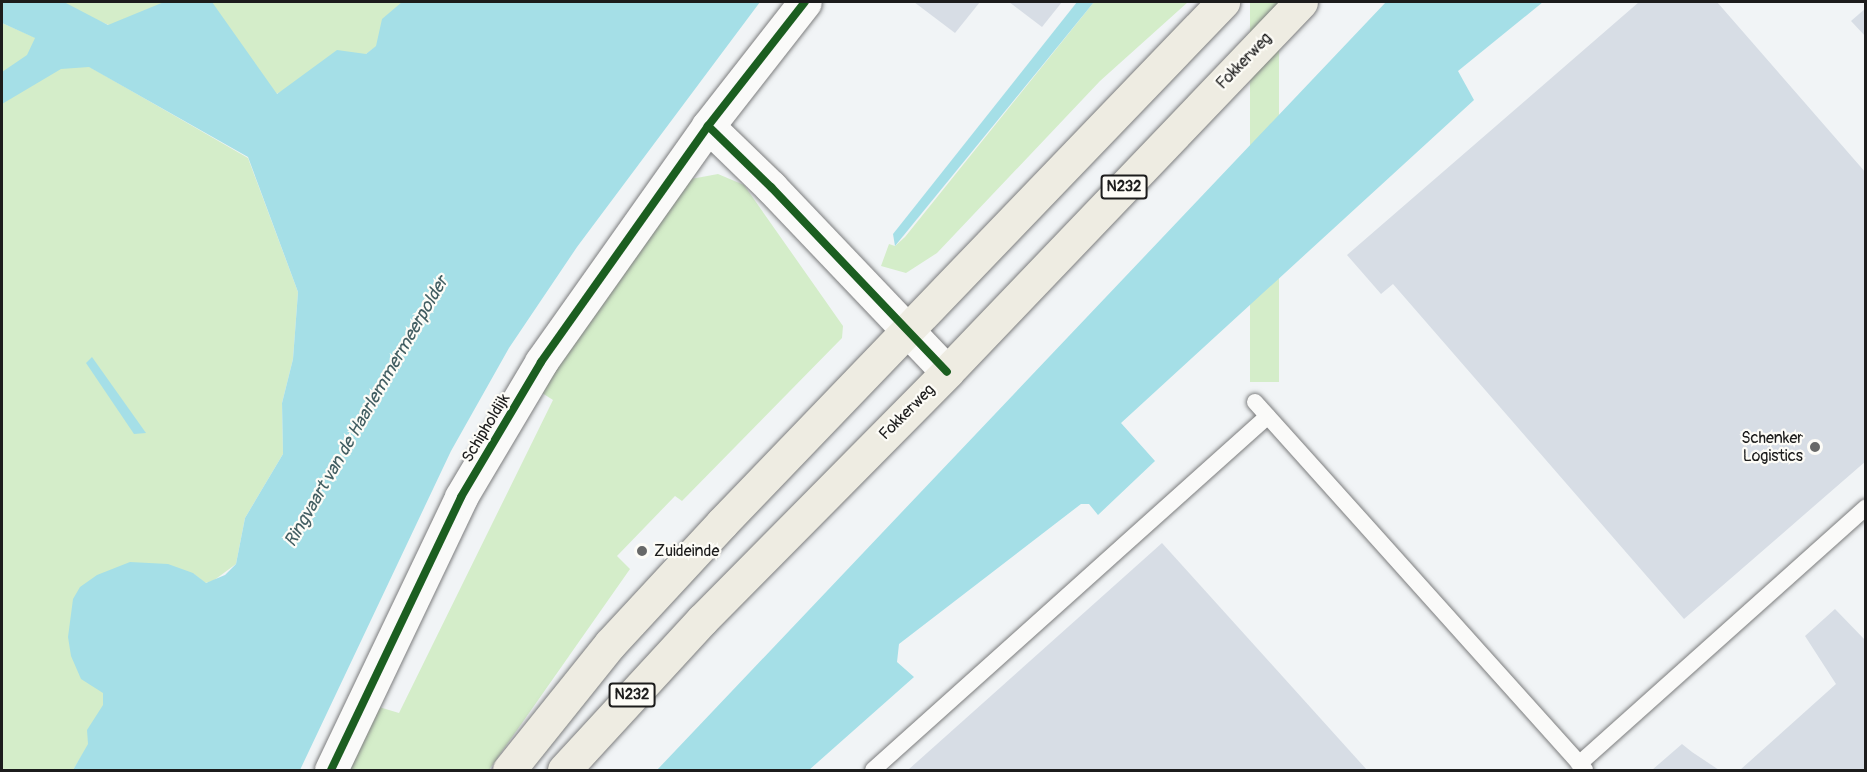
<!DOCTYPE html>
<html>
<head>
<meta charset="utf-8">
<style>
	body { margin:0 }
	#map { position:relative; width:1867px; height:772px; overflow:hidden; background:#f1f4f6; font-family:Pangolin,sans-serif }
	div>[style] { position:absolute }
	.green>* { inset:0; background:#d4edc9; transform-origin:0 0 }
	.water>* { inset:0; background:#a5dfe7 }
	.building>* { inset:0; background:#d7dde5 }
	.roads { filter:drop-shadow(0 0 2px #7c7d7e) drop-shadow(0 0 2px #7c7d7e) }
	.service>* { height:16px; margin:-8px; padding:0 8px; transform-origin:8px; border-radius:8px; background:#fafaf9 }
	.minor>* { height:33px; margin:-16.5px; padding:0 16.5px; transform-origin:16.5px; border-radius:16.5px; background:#fafaf9 }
	.primary>* { height:33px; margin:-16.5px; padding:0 16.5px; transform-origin:16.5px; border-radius:16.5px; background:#eeece2 }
	.cycleway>* { height:8px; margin:-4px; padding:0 4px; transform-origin:4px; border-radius:4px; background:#1b5e20 }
	.dots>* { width:16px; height:16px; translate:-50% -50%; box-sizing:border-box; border:3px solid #fdfcf7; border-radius:50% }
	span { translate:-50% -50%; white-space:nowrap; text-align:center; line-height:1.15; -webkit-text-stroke:4.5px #fdfcf7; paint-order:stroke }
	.shield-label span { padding:2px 4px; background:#fdfcf7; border:2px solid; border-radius:4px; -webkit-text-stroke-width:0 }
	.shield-label { font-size:15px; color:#1c1c1c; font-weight:700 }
	.street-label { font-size:16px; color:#1c1c1c }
	.poi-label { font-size:16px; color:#1c1c1c }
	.right { translate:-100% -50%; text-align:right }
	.left { translate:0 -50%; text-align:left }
	.water-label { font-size:18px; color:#415d61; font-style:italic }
	.frame { position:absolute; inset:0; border:3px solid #1c1c1c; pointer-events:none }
</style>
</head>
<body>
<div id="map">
	<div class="green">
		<i style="clip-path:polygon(53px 2px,437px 2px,366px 54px,276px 94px)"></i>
		<i style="clip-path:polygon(1094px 2px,1188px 2px,1100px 81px,937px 253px,906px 273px,881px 266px,889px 244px,895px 246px,905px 237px)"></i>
		<i style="left:1250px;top:2px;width:29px;height:380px"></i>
		<i style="clip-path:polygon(2px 23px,50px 44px,248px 158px,298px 292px,293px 359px,282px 403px,283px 454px,245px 518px,236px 564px,213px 581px,205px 583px,194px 574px,73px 770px,2px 770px)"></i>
		<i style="clip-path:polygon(718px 174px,744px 185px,843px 326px,842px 338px,682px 501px,675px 496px,617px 556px,630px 569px,489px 770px,350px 770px,379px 707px,399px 713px,553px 400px,539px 391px,691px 179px)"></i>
	</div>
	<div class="water">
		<i style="clip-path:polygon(2px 2px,64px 2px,108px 25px,164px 2px,212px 2px,277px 94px,337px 50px,366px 54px,376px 46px,382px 19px,402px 2px,760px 2px,577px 247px,509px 348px,451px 451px,300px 770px,73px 770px,88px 744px,87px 730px,103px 705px,103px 693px,81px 679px,71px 656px,68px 637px,73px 599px,80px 587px,97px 575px,130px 562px,168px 564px,193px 573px,206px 583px,225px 575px,236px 564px,245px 518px,283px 454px,282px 403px,293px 359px,298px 292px,248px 157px,89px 67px,61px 69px,2px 104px,2px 72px,27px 55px,35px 38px,2px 23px)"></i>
		<i style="clip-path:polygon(1077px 2px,1094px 2px,895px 246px,893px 234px)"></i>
		<i style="clip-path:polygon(1386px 2px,1543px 2px,1458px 71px,1474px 100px,1121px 423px,1155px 461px,1098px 515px,1089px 504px,1081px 504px,899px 644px,897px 662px,914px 677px,809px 770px,657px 770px)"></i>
		<i style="clip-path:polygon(92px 357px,146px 433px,134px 434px,86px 363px)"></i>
	</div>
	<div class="building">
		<i style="clip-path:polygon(914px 2px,980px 2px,955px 33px)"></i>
		<i style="clip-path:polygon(1009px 2px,1062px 2px,1042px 27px)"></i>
		<i style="clip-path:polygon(1639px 2px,1717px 2px,1866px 173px,1866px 461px,1684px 619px,1393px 284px,1381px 294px,1347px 255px)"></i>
		<i style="clip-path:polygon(1866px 8px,1866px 37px,1851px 21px)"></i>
		<i style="clip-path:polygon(1162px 543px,1367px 770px,908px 770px)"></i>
		<i style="clip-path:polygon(1835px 609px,1866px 641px,1866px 770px,1740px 770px,1836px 684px,1805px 636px)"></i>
		<i style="clip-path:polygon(1682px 744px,1692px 752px,1719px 770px,1652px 770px)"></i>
	</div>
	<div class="roads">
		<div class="service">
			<i style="left:1255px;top:402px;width:494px;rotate:48.1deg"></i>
			<i style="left:1579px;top:764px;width:385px;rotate:-41.8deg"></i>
			<i style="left:873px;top:770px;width:530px;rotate:-41.87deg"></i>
		</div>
		<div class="minor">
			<i style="left:708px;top:126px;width:88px;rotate:44.1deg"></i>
			<i style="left:771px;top:187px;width:255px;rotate:46.4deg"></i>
			<i style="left:331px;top:770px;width:302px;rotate:-64.5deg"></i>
			<i style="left:461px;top:497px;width:157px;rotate:-59.3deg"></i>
			<i style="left:541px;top:362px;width:289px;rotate:-54.7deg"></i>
			<i style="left:708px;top:126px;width:157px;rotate:-52deg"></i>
		</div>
		<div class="primary">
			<i style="left:509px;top:770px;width:161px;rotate:-51.3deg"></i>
			<i style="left:610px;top:644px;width:165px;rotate:-47.2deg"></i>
			<i style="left:722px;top:523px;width:723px;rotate:-46.12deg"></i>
			<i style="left:564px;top:770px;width:204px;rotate:-47.4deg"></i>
			<i style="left:702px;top:620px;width:349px;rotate:-45.3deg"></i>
			<i style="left:947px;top:372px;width:512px;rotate:-46.27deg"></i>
		</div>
	</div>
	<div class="cycleway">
		<i style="left:708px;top:126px;width:88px;rotate:44.1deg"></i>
		<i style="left:771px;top:187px;width:255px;rotate:46.4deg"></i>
		<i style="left:331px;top:770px;width:302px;rotate:-64.5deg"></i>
		<i style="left:461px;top:497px;width:157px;rotate:-59.3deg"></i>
		<i style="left:541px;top:362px;width:289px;rotate:-54.7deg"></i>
		<i style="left:708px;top:126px;width:157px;rotate:-52deg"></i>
	</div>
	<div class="dots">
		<i style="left:1815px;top:447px;background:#676868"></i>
		<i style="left:642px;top:551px;background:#676868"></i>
	</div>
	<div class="shield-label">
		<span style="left:1124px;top:187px">N232</span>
		<span style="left:632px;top:695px">N232</span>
	</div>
	<div class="street-label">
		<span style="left:1244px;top:61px;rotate:-46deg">Fokkerweg</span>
		<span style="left:907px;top:412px;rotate:-45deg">Fokkerweg</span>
		<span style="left:486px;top:428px;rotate:-59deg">Schipholdijk</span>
	</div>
	<div class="poi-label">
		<span class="right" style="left:1803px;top:447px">Schenker<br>Logistics</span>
		<span class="left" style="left:654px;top:551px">Zuideinde</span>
	</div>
	<div class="water-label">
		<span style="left:367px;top:412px;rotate:-60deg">Ringvaart van de Haarlemmermeerpolder</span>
	</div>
	<div class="frame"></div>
</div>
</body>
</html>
